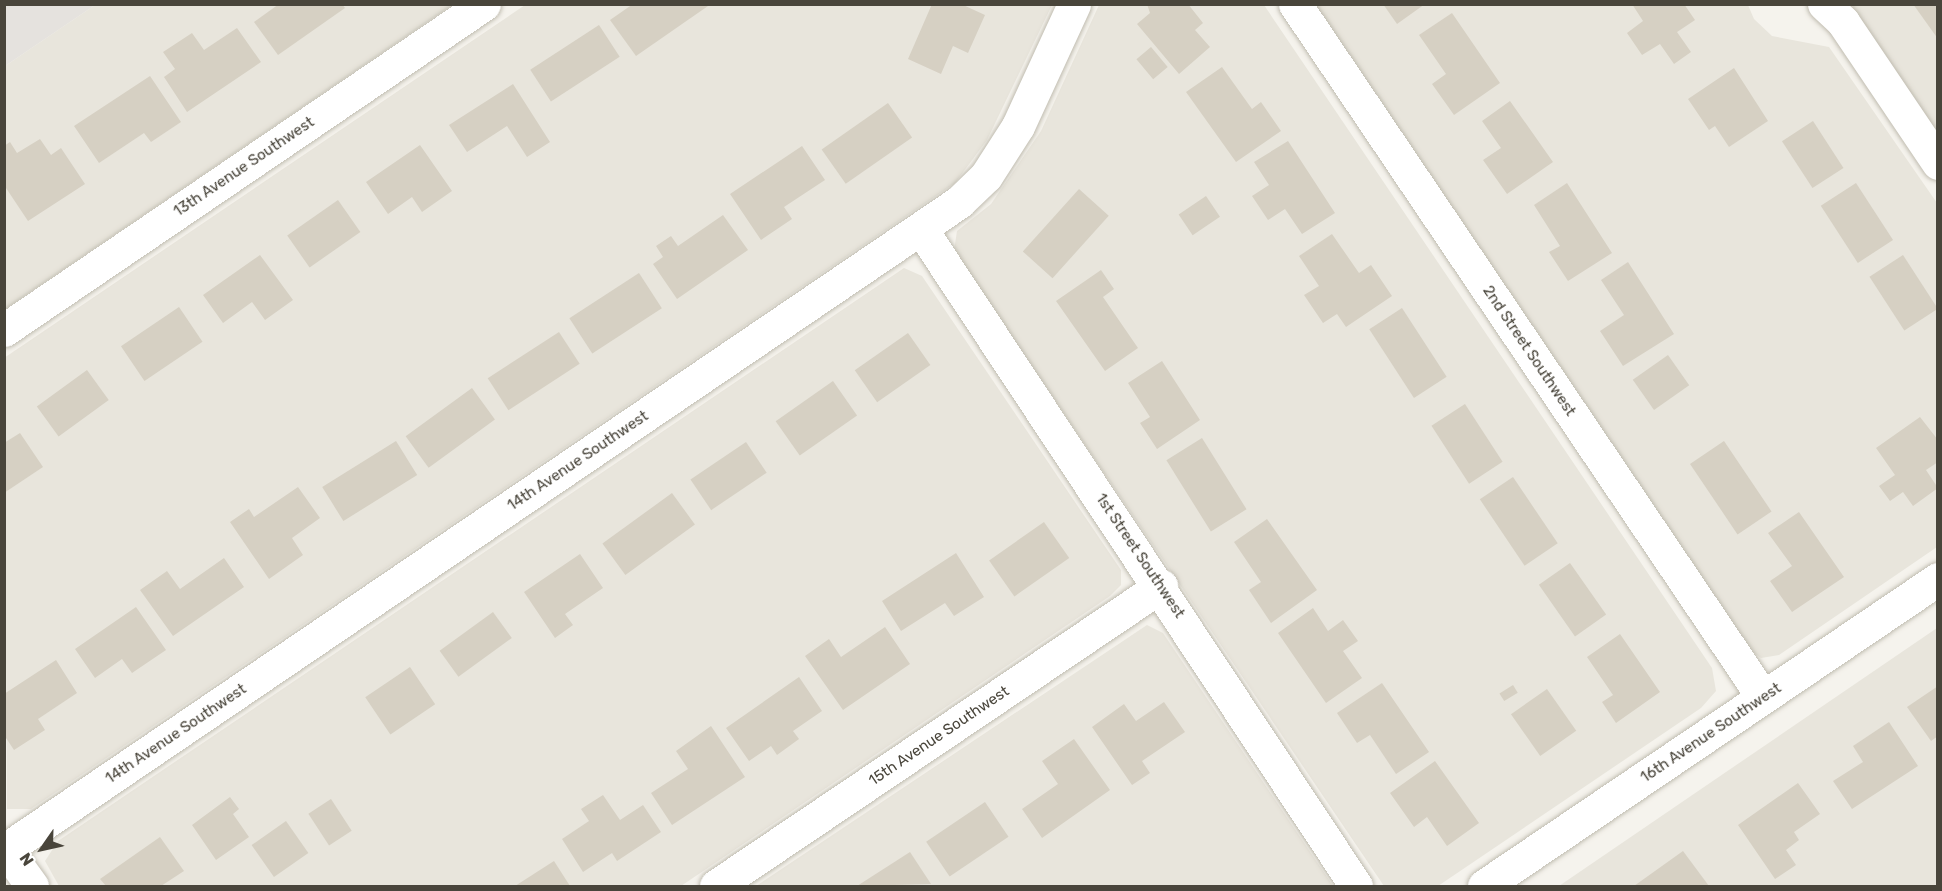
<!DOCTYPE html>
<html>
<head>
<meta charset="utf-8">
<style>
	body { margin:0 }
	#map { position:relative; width:1942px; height:891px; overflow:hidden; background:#f5f3ed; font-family:Rubik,sans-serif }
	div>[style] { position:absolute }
	.residential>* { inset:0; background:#e8e5dc }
	.industrial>* { inset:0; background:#e5e2de }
	.building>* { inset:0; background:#d6d0c3; transform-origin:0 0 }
	.roads { filter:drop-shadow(0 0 2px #c0bcb0) drop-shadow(0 0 2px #c0bcb0) }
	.minor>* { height:33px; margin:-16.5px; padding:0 16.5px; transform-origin:16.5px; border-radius:16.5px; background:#fff }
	span { translate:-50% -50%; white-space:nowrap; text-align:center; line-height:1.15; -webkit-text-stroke:4.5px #fff; paint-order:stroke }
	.street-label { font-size:15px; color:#49453b }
	.frame { position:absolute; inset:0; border:6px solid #49453b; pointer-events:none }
	.north { position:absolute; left:12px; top:819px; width:60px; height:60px; -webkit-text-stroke:4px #fff; paint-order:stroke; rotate:236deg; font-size:16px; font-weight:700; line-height:24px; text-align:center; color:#49453b }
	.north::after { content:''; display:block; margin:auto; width:21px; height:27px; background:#49453b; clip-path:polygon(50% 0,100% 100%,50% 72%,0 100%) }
</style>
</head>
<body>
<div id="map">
	<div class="residential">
		<i style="clip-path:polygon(95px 5px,452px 5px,5px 309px,5px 66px)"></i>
		<i style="clip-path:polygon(525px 5px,1052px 5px,987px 140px,955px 183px,31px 809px,7px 809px,4px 358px)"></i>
		<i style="clip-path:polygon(1099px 5px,1264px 5px,1712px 668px,1716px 691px,1701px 708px,1438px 886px,1384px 886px,954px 251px,957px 231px,991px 204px,1041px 131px)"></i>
		<i style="clip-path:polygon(1314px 5px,1748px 5px,1754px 19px,1772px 36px,1829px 47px,1937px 203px,1937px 547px,1779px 655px,1761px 658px,1750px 650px)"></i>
		<i style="clip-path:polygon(1853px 5px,1937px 5px,1937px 133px,1853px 8px)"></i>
		<i style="clip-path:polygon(904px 268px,922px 276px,1121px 570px,1121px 585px,1110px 596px,681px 886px,59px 886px,45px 861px,58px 841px)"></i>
		<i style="clip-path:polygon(1147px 625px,1163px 633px,1333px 886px,756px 886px)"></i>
		<i style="clip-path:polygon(1937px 628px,1937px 886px,1559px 886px)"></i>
	</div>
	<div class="industrial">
		<i style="clip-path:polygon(5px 4px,95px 4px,95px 5px,5px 66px)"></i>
	</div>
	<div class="building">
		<i style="clip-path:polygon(279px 4px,342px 4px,345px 8px,278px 55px,254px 22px)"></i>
		<i style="clip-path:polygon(633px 4px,707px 4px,708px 6px,636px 56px,610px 20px)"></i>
		<i style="clip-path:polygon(932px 4px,961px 4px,985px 15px,968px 53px,953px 46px,941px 74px,908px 59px)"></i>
		<i style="clip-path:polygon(1147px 4px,1188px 4px,1203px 23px,1195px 30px,1210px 47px,1179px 74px,1137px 24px,1150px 13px)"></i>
		<i style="clip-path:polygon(1383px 4px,1425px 4px,1397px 24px)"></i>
		<i style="clip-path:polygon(1632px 4px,1684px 4px,1695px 20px,1677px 32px,1691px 52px,1674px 64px,1660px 44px,1642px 55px,1627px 33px,1643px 21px)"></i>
		<i style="clip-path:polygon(1913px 4px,1938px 4px,1938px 39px)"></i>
		<i style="clip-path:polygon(1452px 13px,1500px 83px,1454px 115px,1432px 84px,1446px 74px,1419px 35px)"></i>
		<i style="left:599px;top:25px;width:38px;height:82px;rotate:57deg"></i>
		<i style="clip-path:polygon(237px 28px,261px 62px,187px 112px,164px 77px,175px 69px,163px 52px,192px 33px,204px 50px)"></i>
		<i style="left:1151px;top:47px;width:26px;height:19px;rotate:50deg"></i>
		<i style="clip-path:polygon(1222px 67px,1252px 109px,1261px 102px,1281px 131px,1236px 162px,1186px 92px)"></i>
		<i style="clip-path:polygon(1734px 68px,1768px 121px,1729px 147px,1715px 126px,1709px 130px,1688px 99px)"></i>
		<i style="clip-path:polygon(150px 76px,181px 122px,151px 142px,144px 133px,99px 163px,74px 126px)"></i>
		<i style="clip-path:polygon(513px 84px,550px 142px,527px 157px,507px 126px,467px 152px,449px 125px)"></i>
		<i style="clip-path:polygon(1510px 101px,1553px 162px,1507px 194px,1483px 160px,1501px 148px,1482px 121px)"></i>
		<i style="left:888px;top:103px;width:42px;height:81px;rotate:55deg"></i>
		<i style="left:1813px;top:121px;width:56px;height:37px;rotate:57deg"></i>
		<i style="clip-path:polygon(40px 139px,51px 155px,61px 148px,85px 184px,28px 221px,4px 185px,4px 146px,10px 142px,17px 153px)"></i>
		<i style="clip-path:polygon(1288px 141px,1335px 213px,1302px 234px,1285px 209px,1268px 220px,1252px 196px,1269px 185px,1254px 162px)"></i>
		<i style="clip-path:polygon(420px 145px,452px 191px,422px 212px,412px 197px,388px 214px,366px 182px)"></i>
		<i style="clip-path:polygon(802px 146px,825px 180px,784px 207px,792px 219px,761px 240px,730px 194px)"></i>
		<i style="clip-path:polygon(1567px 183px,1612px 253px,1568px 281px,1549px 252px,1560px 246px,1534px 205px)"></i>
		<i style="left:1856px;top:183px;width:68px;height:42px;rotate:57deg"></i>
		<i style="left:1079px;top:189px;width:40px;height:84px;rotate:42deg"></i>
		<i style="left:1206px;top:196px;width:25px;height:33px;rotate:56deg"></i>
		<i style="left:338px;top:200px;width:39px;height:62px;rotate:55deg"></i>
		<i style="clip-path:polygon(723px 215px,748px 250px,677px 299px,653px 264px,663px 257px,656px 246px,671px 236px,678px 246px)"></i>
		<i style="clip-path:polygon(1332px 234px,1359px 273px,1371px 265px,1392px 296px,1346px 327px,1337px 314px,1323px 323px,1304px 295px,1319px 286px,1299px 256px)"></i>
		<i style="clip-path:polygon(260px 255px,293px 300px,265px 320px,252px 302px,223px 323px,203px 295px)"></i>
		<i style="left:1903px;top:255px;width:64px;height:40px;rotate:57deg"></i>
		<i style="clip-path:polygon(1628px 262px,1674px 334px,1623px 366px,1600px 331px,1624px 315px,1601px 280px)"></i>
		<i style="clip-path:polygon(1101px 270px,1114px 289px,1103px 297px,1138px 348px,1105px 371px,1056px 301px)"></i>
		<i style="left:639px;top:273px;width:42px;height:83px;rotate:57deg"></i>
		<i style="left:179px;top:307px;width:42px;height:70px;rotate:56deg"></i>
		<i style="left:1402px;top:308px;width:82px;height:39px;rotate:57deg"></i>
		<i style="left:559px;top:332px;width:38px;height:85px;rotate:57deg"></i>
		<i style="left:908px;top:333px;width:39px;height:65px;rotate:55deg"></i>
		<i style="left:1668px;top:355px;width:37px;height:43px;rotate:55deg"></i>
		<i style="clip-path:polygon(1162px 361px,1200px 420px,1157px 449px,1140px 423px,1150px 417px,1128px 383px)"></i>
		<i style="left:87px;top:370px;width:37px;height:62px;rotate:54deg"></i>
		<i style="left:833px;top:381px;width:42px;height:70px;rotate:55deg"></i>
		<i style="left:472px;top:388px;width:39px;height:82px;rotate:54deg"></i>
		<i style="left:1465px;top:404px;width:69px;height:40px;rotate:57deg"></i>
		<i style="clip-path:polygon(1920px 417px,1938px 440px,1938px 462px,1926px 470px,1938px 488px,1913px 506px,1903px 492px,1890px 501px,1879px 486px,1895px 475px,1876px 448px)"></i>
		<i style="clip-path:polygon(20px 433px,43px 467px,4px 493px,4px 443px)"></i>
		<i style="left:1202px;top:438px;width:84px;height:42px;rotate:58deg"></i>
		<i style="left:396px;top:441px;width:40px;height:87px;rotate:58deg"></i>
		<i style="left:1724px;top:441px;width:85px;height:41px;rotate:56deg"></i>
		<i style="left:746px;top:442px;width:37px;height:67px;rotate:56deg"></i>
		<i style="left:1513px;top:477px;width:80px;height:40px;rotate:56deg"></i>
		<i style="clip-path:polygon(298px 487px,320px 518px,292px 538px,303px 555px,269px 579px,230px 522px,249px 509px,254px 517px)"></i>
		<i style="left:672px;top:493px;width:39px;height:86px;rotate:54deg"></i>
		<i style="clip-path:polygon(1799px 512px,1844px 577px,1792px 612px,1770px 581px,1792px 566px,1768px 533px)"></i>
		<i style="clip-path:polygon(1267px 519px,1317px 590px,1271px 623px,1249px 590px,1261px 582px,1234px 542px)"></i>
		<i style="left:1044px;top:522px;width:44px;height:67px;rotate:55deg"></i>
		<i style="clip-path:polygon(956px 553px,984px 597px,954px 616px,945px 603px,901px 631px,882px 601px)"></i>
		<i style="clip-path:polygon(580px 554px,603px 588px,565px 614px,573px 625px,555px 638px,524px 592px)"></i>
		<i style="clip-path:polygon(224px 558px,244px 587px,173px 636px,140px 590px,167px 571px,180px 589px)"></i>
		<i style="left:1570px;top:563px;width:63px;height:38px;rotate:55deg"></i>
		<i style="clip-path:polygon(136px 607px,166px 650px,132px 673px,122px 659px,95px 678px,75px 649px)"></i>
		<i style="clip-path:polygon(1313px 608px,1328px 631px,1343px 620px,1358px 641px,1343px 651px,1362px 678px,1326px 703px,1278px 633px)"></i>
		<i style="left:493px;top:612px;width:32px;height:66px;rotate:54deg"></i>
		<i style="clip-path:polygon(885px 627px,910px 664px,843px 710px,805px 656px,829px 639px,841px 657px)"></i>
		<i style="clip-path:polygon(1620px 634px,1660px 692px,1616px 723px,1602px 702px,1613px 695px,1587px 657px)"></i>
		<i style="clip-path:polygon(56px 660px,77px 693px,38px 719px,45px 730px,14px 750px,4px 735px,4px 694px)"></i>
		<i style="left:410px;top:667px;width:45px;height:54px;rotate:56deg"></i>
		<i style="clip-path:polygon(799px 677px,822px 711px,793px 731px,799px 739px,777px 755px,771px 746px,749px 761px,726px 728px)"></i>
		<i style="clip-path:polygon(1382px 683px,1429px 752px,1396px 774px,1370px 735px,1357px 743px,1337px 713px)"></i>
		<i style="left:1513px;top:685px;width:9px;height:16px;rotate:58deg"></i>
		<i style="clip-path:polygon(1938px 686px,1938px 736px,1931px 741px,1907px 707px)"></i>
		<i style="left:1547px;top:689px;width:51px;height:44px;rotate:55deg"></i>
		<i style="clip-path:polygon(1164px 702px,1185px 732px,1142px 761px,1150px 773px,1132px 785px,1092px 727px,1124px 704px,1136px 721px)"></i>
		<i style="clip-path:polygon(1889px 722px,1918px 766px,1852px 809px,1833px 781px,1863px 762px,1853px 746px)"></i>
		<i style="clip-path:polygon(711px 726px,745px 777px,672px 825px,651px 793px,688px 769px,676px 751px)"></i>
		<i style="clip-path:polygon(1074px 739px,1110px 790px,1042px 838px,1022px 809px,1058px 784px,1042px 761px)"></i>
		<i style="clip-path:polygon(1435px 761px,1479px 823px,1447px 846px,1427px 817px,1414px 827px,1390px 793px)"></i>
		<i style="clip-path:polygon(1798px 783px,1820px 814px,1794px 832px,1799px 840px,1786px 850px,1796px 865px,1775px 879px,1738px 825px)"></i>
		<i style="clip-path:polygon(603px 795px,620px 820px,643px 805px,661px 832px,617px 861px,612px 853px,583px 872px,562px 839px,589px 821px,581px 809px)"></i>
		<i style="clip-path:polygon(230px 797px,239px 809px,233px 814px,249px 837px,216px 860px,192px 825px)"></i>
		<i style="left:331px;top:799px;width:38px;height:27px;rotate:57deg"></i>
		<i style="left:985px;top:802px;width:42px;height:71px;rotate:56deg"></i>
		<i style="left:286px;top:821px;width:39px;height:42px;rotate:55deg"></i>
		<i style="clip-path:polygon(160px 837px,184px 871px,161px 886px,106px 886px,100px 879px)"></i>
		<i style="clip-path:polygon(1683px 851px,1709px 886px,1634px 886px)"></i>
		<i style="clip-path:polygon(910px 852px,931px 884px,857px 886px)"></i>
		<i style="clip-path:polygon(554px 861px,570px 886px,515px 886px)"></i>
	</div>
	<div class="roads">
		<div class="minor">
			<i style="left:1295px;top:4px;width:836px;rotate:55.97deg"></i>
			<i style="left:1824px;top:4px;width:26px;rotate:43deg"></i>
			<i style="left:1843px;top:22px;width:170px;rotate:56deg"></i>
			<i style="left:921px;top:229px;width:788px;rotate:56.49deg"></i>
			<i style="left:4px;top:330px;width:580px;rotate:-34.18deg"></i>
			<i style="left:4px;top:847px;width:48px;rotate:54.3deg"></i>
			<i style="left:6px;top:849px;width:1152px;rotate:-34.17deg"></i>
			<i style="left:959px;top:202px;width:37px;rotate:-44deg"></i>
			<i style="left:986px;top:176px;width:59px;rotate:-57.4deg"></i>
			<i style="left:1018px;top:126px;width:134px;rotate:-65.3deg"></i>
			<i style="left:716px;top:886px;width:537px;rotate:-33.99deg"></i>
			<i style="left:1484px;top:886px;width:548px;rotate:-34.07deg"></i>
		</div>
	</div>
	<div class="street-label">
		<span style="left:244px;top:167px;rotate:-34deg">13th Avenue Southwest</span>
		<span style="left:1529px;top:351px;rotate:56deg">2nd Street Southwest</span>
		<span style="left:578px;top:461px;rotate:-34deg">14th Avenue Southwest</span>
		<span style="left:1140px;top:556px;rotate:56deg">1st Street Southwest</span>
		<span style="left:1711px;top:733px;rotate:-34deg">16th Avenue Southwest</span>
		<span style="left:176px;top:734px;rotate:-34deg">14th Avenue Southwest</span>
		<span style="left:939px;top:736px;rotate:-34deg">15th Avenue Southwest</span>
	</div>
	<div class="frame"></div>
	<div class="north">N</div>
</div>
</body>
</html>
